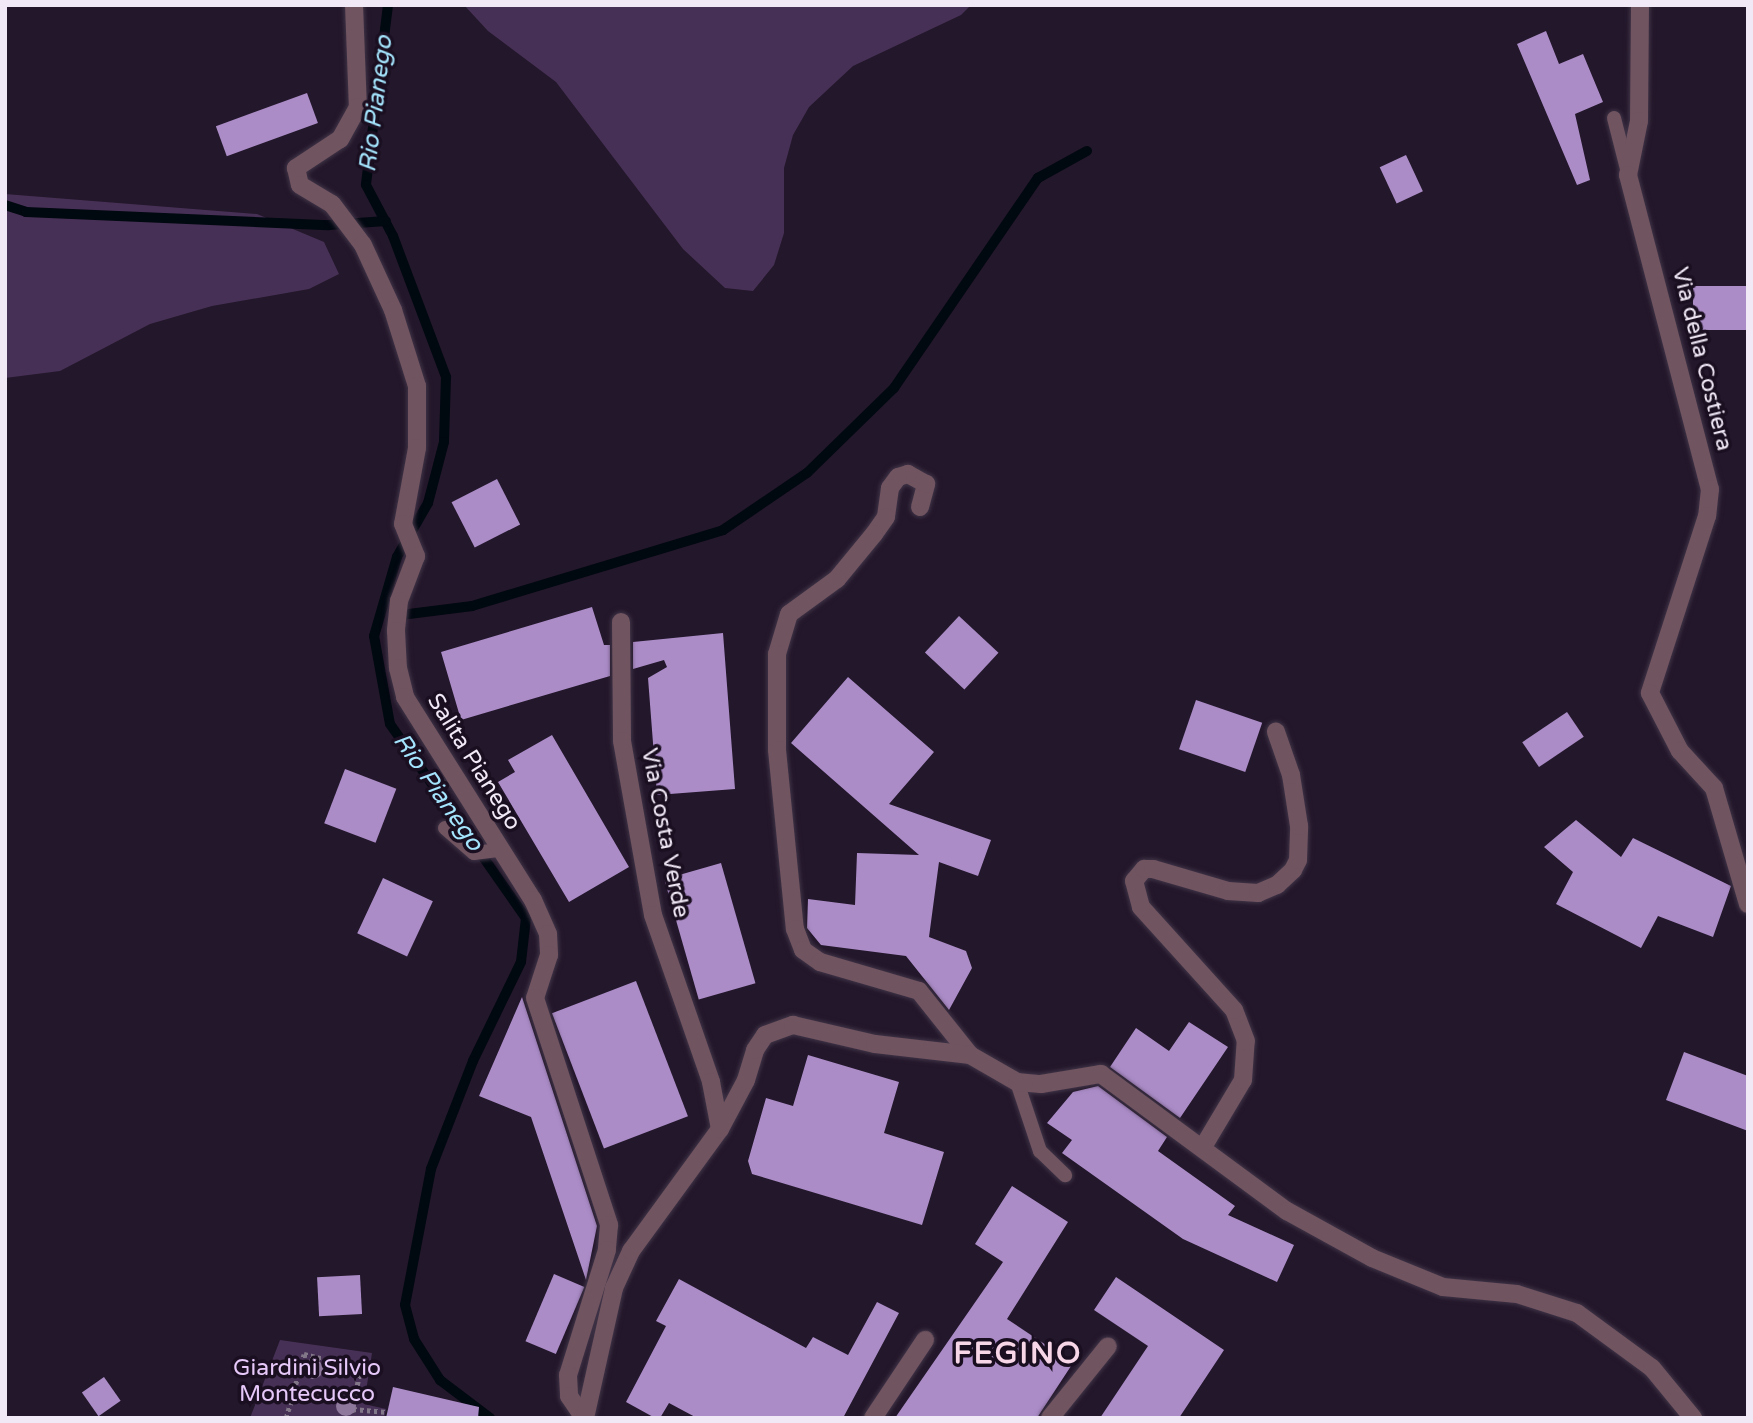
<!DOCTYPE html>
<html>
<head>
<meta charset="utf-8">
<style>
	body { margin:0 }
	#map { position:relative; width:1753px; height:1423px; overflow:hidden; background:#23172b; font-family:"Varela Round",sans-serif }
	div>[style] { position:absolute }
	.green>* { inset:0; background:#473055 }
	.stream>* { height:10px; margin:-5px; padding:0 5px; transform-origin:5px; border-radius:5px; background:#000810 }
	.building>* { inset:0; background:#ab8cc7; transform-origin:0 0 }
	.path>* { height:4.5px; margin-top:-2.25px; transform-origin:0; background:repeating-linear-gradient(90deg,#827788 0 3.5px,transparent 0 7px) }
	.roads { filter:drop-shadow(0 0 2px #403447) drop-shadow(0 0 2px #403447) }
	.lane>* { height:14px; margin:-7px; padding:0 7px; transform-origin:7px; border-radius:7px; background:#705460 }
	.street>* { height:18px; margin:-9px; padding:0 9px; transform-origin:9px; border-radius:9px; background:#705460 }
	.trees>* { width:20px; height:20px; margin:-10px; border-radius:50%; background:#8e789c }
	span { translate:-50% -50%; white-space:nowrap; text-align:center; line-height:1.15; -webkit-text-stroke:7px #1a0e21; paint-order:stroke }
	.street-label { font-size:23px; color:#f1e9f6 }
	.park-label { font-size:23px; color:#e6c8f9 }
	.water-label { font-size:24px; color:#a4e5fd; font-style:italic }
	.district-label { font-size:30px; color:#f7d7e7; font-weight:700; letter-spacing:2px }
	.frame { position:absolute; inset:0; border:7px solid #f1e9f6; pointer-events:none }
</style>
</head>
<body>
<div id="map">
	<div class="green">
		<i style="clip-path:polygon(464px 5px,971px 5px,961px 15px,853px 66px,809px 107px,793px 135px,784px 168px,784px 233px,774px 265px,753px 291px,725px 288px,683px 249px,556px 82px,488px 31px)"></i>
		<i style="clip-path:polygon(5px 194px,257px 214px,324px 242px,339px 274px,309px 289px,212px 306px,150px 324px,60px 371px,5px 378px)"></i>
		<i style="clip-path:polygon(280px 1340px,372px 1353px,364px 1404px,386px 1409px,384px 1418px,250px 1418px)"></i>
	</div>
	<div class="stream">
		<i style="left:388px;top:5px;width:181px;rotate:97deg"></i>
		<i style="left:366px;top:185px;width:58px;rotate:62.1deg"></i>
		<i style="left:393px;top:236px;width:151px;rotate:69.4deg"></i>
		<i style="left:446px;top:377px;width:65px;rotate:91.8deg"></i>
		<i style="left:444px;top:442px;width:63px;rotate:104.7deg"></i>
		<i style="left:428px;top:503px;width:62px;rotate:119.9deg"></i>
		<i style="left:397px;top:557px;width:82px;rotate:106.2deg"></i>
		<i style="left:374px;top:636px;width:89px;rotate:79.7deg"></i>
		<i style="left:390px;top:724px;width:237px;rotate:55deg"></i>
		<i style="left:526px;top:918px;width:44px;rotate:96.5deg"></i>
		<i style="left:521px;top:962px;width:110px;rotate:115.9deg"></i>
		<i style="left:473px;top:1061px;width:116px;rotate:111.3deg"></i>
		<i style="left:431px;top:1169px;width:138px;rotate:100.8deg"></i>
		<i style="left:405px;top:1305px;width:35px;rotate:75deg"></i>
		<i style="left:414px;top:1339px;width:49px;rotate:57.6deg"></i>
		<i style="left:440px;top:1380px;width:63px;rotate:37.2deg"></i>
		<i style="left:5px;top:205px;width:22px;rotate:18deg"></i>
		<i style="left:26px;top:212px;width:303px;rotate:2.5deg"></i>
		<i style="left:329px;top:225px;width:57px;rotate:-4deg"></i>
		<i style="left:393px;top:616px;width:80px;rotate:-7.2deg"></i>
		<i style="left:472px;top:606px;width:262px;rotate:-16.8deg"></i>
		<i style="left:723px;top:530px;width:102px;rotate:-34.2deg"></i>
		<i style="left:807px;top:473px;width:122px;rotate:-44.3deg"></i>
		<i style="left:894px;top:388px;width:255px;rotate:-55.6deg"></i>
		<i style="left:1038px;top:178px;width:56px;rotate:-28.9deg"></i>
	</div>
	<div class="building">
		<i style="clip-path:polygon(1546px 31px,1559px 64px,1583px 54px,1603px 102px,1575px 114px,1590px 180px,1577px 185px,1517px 44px)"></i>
		<i style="left:307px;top:93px;width:32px;height:97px;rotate:70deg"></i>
		<i style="left:1406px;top:155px;width:40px;height:29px;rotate:65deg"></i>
		<i style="left:1748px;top:286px;width:44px;height:55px;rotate:90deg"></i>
		<i style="left:497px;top:479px;width:51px;height:51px;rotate:63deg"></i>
		<i style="clip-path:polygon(592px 607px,604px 645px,610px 645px,610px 676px,461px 720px,441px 652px)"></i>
		<i style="left:959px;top:616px;width:54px;height:50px;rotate:43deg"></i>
		<i style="clip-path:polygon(723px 633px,735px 789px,657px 795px,648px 678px,667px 667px,664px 660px,633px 669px,633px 642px)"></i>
		<i style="clip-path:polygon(848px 677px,934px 752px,889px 804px,991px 840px,978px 876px,939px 862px,929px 937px,966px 951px,972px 968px,949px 1010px,906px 956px,821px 945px,807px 928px,808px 899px,855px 905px,857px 853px,919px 855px,791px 743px)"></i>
		<i style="left:1196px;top:700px;width:70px;height:52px;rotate:19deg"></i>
		<i style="left:1567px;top:712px;width:30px;height:54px;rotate:56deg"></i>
		<i style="clip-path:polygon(552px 735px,629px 867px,569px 902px,498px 782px,515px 772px,508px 760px)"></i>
		<i style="left:345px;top:769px;width:55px;height:58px;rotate:21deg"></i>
		<i style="clip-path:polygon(1576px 820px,1621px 857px,1633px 838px,1731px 886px,1713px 937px,1658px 916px,1641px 948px,1556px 904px,1573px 872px,1544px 847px)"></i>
		<i style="left:721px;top:863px;width:125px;height:59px;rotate:74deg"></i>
		<i style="left:383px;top:878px;width:55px;height:61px;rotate:25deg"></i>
		<i style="left:636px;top:981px;width:145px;height:90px;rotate:69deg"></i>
		<i style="clip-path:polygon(522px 997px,597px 1226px,586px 1280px,531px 1117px,479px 1096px)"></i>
		<i style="clip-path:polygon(1189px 1022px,1228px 1047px,1180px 1118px,1110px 1067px,1136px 1028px,1169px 1051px)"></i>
		<i style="clip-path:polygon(1684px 1052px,1748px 1076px,1748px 1131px,1666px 1100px)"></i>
		<i style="clip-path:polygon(808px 1055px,899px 1082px,884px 1133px,944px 1152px,922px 1225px,752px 1174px,748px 1161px,766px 1098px,793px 1106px)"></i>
		<i style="clip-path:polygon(1098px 1086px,1167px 1137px,1158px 1151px,1235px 1206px,1228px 1215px,1294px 1245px,1277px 1282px,1183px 1239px,1062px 1153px,1072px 1140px,1047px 1123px,1073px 1092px)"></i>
		<i style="clip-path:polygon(1012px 1186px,1068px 1222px,1007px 1319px,1073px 1363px,1037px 1418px,895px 1418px,1003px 1262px,975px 1244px)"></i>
		<i style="left:554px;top:1274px;width:33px;height:73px;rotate:23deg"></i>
		<i style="left:360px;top:1275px;width:39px;height:43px;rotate:87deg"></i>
		<i style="clip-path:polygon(1116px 1277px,1224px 1350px,1179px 1418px,1100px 1418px,1148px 1346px,1094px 1310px)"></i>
		<i style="clip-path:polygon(679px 1279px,806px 1348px,813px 1337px,848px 1355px,877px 1302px,899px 1313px,843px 1418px,697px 1418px,669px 1403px,660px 1418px,655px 1418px,626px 1402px,666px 1326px,656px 1321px)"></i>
		<i style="left:104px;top:1377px;width:29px;height:27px;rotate:55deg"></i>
		<i style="clip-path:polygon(393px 1387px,479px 1407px,478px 1418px,386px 1418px)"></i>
	</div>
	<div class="path">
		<i style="left:353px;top:1409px;width:34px;rotate:5deg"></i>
		<i style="left:286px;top:1418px;width:66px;rotate:-74.3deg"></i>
		<i style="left:304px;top:1354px;width:59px;rotate:13.8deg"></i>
		<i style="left:361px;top:1368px;width:51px;rotate:101.3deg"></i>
	</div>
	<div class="roads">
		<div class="lane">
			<i style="left:1614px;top:118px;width:57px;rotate:75.7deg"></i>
			<i style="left:445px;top:828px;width:38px;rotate:41deg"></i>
			<i style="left:474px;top:853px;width:26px;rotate:-7deg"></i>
			<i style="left:1017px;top:1082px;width:73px;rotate:71.6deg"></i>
			<i style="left:1040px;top:1151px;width:35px;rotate:44deg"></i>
		</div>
		<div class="street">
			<i style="left:354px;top:5px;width:102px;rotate:87.8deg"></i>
			<i style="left:358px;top:107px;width:37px;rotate:119deg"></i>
			<i style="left:340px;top:139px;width:53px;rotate:146.6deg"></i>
			<i style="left:296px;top:168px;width:17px;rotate:77deg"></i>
			<i style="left:300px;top:185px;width:37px;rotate:31deg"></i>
			<i style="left:332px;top:204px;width:51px;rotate:52.9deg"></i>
			<i style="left:363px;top:245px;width:72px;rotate:65.2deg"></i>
			<i style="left:393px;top:310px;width:80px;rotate:72.5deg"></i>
			<i style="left:417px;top:386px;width:62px;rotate:90deg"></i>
			<i style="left:417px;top:448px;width:77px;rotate:100.4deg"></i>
			<i style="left:403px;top:524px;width:35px;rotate:68deg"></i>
			<i style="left:416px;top:556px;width:48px;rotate:110.7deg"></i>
			<i style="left:399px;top:601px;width:30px;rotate:96deg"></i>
			<i style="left:396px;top:631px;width:37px;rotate:87deg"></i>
			<i style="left:398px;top:668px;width:30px;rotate:76deg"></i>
			<i style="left:405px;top:697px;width:240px;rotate:57.8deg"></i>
			<i style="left:533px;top:900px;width:37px;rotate:66deg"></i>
			<i style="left:548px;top:934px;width:21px;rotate:87deg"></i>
			<i style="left:549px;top:955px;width:45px;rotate:108deg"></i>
			<i style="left:535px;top:998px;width:239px;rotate:71.9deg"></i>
			<i style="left:609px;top:1225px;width:25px;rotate:95deg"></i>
			<i style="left:607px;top:1250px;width:131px;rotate:107.3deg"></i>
			<i style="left:568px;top:1375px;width:21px;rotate:87deg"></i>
			<i style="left:569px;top:1396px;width:23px;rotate:56deg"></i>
			<i style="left:1640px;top:5px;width:116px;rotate:90.5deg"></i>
			<i style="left:1639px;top:121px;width:55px;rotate:101.5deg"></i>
			<i style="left:1628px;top:175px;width:325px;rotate:75.4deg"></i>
			<i style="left:1710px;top:489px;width:27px;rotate:96deg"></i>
			<i style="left:1707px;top:516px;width:186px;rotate:107.9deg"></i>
			<i style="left:1650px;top:693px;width:65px;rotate:62.7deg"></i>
			<i style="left:1680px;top:751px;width:50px;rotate:47.4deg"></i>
			<i style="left:1714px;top:788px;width:121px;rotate:73.7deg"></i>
			<i style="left:920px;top:507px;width:24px;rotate:-75deg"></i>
			<i style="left:926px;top:484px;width:21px;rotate:-151deg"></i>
			<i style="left:908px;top:474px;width:10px;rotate:163deg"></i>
			<i style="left:898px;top:477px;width:14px;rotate:126deg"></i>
			<i style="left:890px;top:488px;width:29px;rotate:98deg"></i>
			<i style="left:886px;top:517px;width:21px;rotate:125deg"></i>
			<i style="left:874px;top:534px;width:58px;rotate:129.4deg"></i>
			<i style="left:837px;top:579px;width:59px;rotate:143.9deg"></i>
			<i style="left:789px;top:614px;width:42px;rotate:106.7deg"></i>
			<i style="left:777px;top:654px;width:96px;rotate:90deg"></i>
			<i style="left:777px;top:750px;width:180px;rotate:84.3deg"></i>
			<i style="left:795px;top:929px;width:22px;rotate:69deg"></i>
			<i style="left:803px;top:950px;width:21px;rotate:35deg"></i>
			<i style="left:820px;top:962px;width:103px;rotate:16.3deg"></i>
			<i style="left:919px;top:991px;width:82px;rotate:51.4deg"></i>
			<i style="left:621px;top:622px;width:119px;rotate:89.5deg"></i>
			<i style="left:622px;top:741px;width:177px;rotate:79.9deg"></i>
			<i style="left:653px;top:915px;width:177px;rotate:70.8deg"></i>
			<i style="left:711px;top:1082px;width:48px;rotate:79.2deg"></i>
			<i style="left:1203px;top:1147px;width:78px;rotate:-59.2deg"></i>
			<i style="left:1243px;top:1080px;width:39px;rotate:-86deg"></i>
			<i style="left:1246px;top:1041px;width:33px;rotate:-111deg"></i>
			<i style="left:1234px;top:1010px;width:139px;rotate:-132.1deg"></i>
			<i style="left:1141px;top:907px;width:27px;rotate:-105deg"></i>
			<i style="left:1134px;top:881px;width:16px;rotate:-50deg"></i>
			<i style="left:1144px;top:869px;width:9px"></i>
			<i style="left:1153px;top:869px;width:78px;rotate:16.3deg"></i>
			<i style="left:1228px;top:891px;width:30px;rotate:4deg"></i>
			<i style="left:1258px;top:893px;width:21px;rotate:-23deg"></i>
			<i style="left:1277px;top:885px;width:22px;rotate:-43deg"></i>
			<i style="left:1293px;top:870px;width:11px;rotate:-63deg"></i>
			<i style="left:1298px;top:860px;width:34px;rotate:-88deg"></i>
			<i style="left:1299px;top:826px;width:52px;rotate:-98.9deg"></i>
			<i style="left:1291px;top:775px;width:46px;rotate:-109.2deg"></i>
			<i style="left:585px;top:1418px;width:133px;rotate:-77.4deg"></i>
			<i style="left:614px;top:1288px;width:41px;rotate:-65.3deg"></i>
			<i style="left:631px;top:1251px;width:151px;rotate:-53.9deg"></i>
			<i style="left:720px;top:1129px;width:55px;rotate:-62deg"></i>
			<i style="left:746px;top:1080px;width:31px;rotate:-73deg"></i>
			<i style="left:755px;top:1050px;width:18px;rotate:-56deg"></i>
			<i style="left:765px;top:1035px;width:30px;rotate:-20deg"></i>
			<i style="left:793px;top:1025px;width:84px;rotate:13deg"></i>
			<i style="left:875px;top:1044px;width:96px;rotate:6.6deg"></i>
			<i style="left:970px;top:1055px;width:54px;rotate:29.9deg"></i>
			<i style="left:1017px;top:1082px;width:24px;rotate:5deg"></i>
			<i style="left:1041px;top:1084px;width:61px;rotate:-9.5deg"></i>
			<i style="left:1101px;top:1074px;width:231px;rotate:36.4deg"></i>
			<i style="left:1287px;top:1211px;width:97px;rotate:28.9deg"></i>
			<i style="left:1372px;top:1258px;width:77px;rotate:22.2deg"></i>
			<i style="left:1443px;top:1287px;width:74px;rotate:5.4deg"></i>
			<i style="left:1517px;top:1294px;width:63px;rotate:17.6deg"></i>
			<i style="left:1577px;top:1313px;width:93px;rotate:36.3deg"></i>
			<i style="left:1652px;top:1368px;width:65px;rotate:50.6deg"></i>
			<i style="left:873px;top:1418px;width:94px;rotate:-56.3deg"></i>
			<i style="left:1050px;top:1418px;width:92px;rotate:-51.1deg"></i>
		</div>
	</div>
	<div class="trees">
		<i style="left:313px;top:1369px"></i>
		<i style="left:346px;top:1406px"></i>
	</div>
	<div class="street-label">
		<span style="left:1702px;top:359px;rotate:76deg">Via della Costiera</span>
		<span style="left:474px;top:762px;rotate:58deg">Salita Pianego</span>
		<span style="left:665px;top:833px;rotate:79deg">Via Costa Verde</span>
	</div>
	<div class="park-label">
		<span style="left:307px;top:1381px">Giardini Silvio<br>Montecucco</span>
	</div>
	<div class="water-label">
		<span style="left:376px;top:104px;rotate:-83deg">Rio Pianego</span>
		<span style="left:438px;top:792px;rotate:55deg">Rio Pianego</span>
	</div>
	<div class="district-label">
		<span style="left:1018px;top:1354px">FEGINO</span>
	</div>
	<div class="frame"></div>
</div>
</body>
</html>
